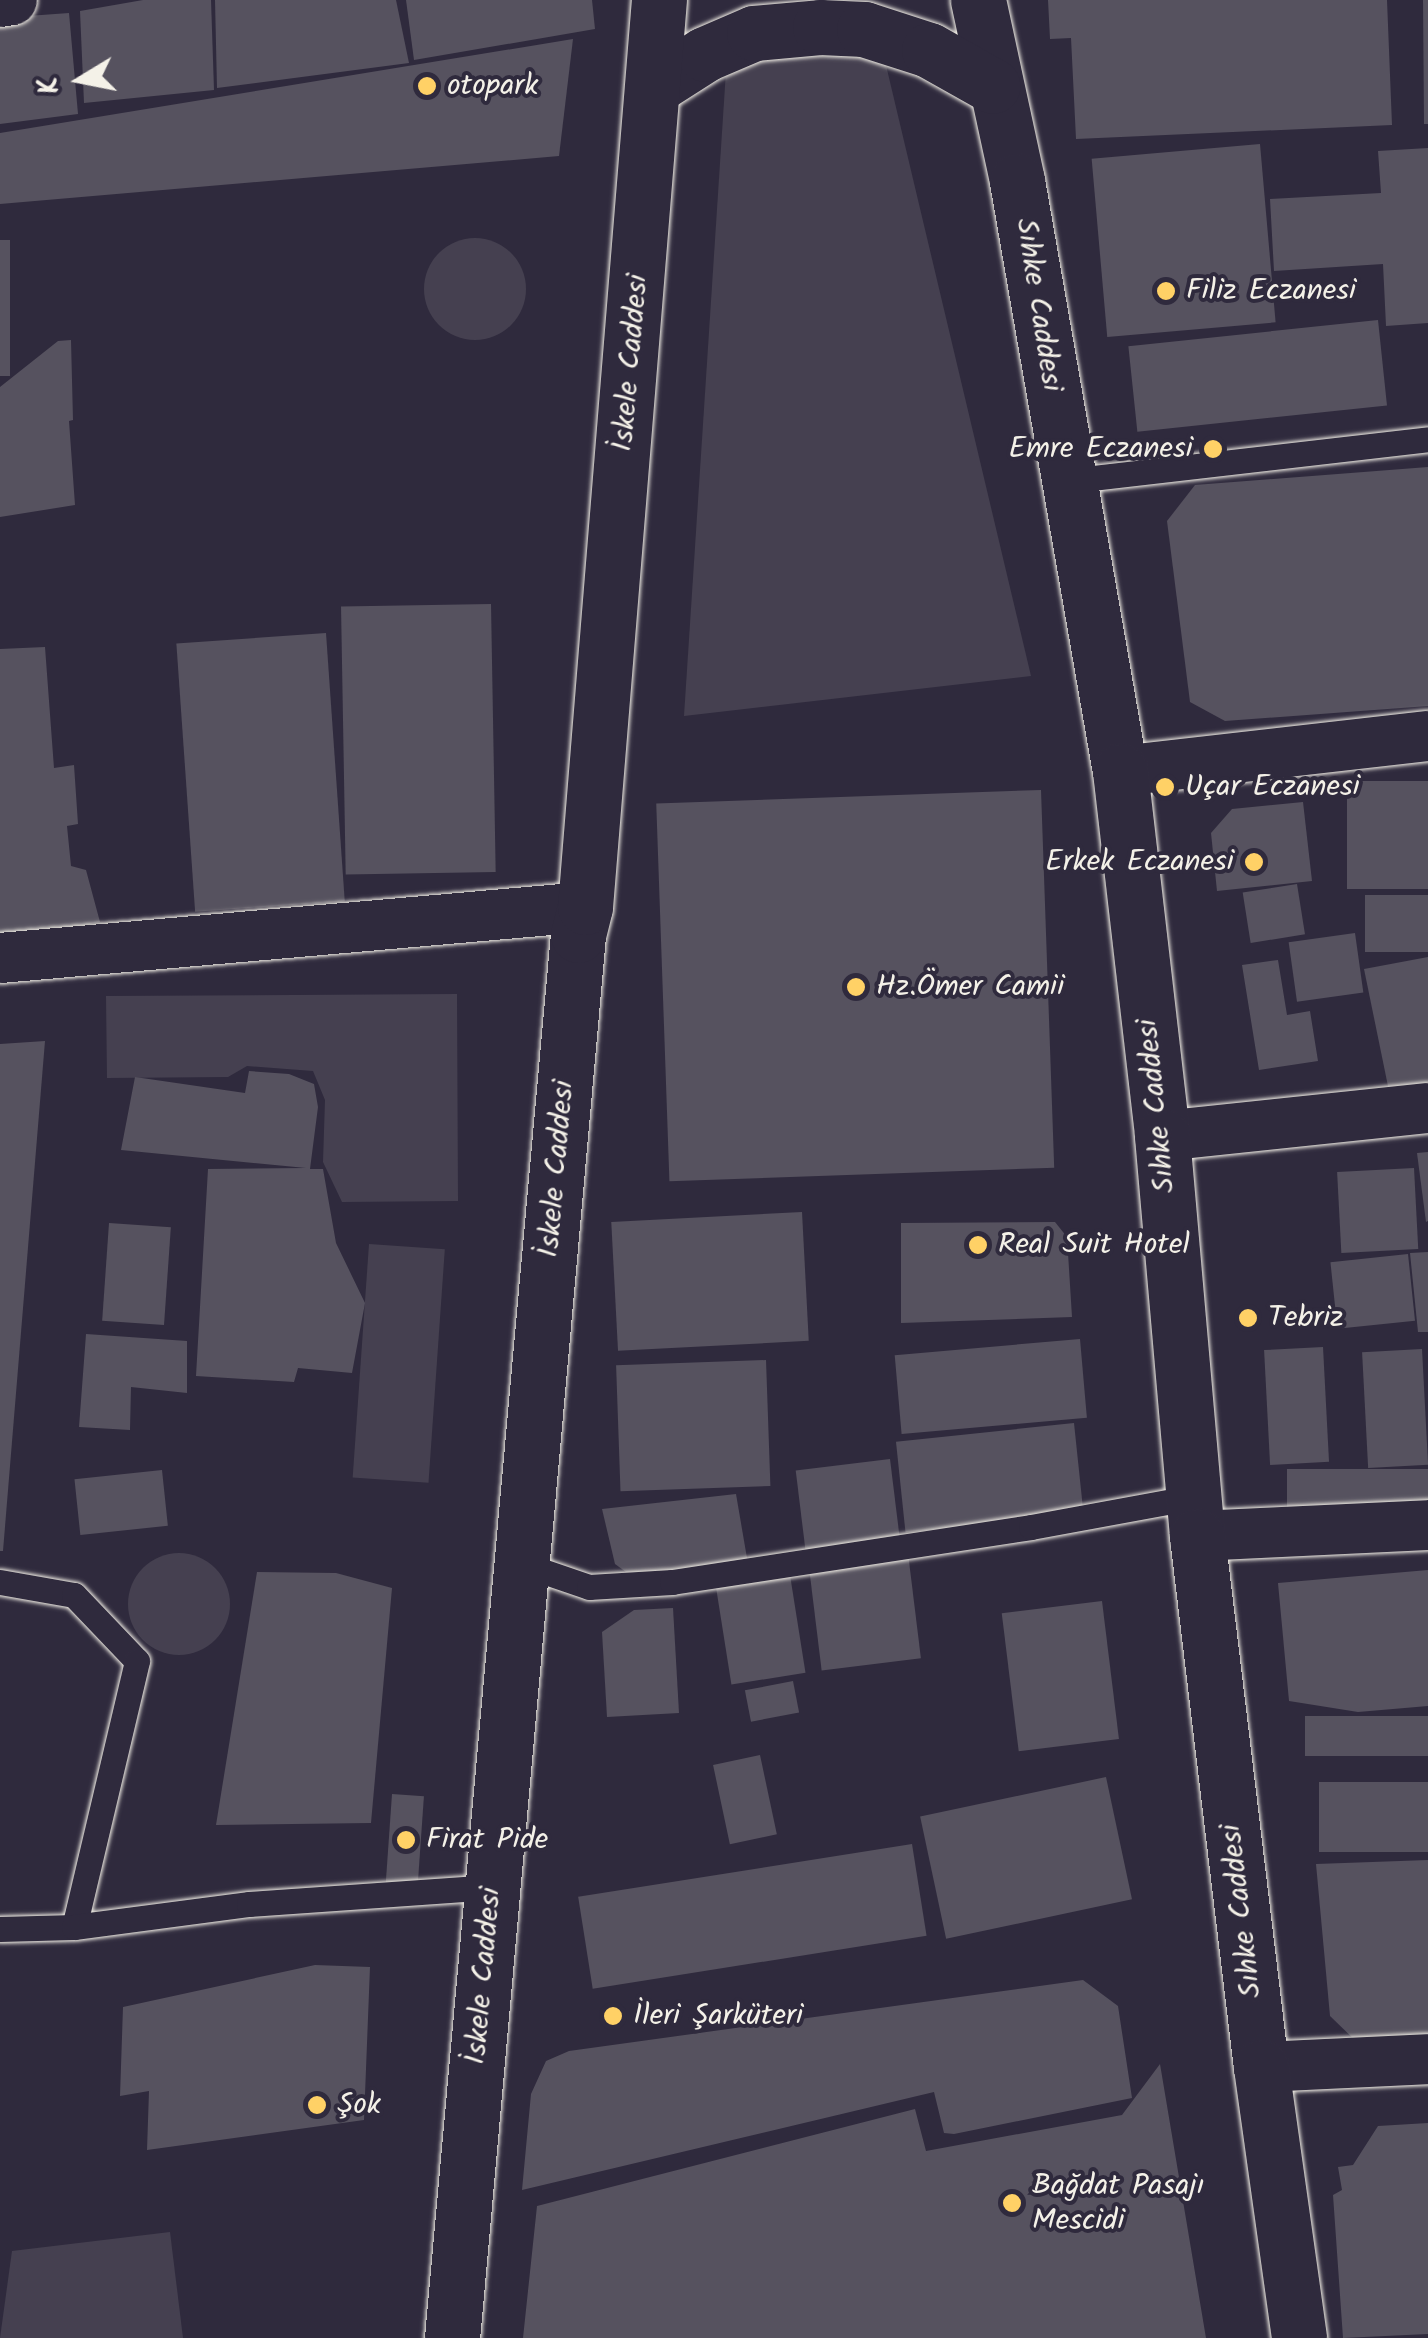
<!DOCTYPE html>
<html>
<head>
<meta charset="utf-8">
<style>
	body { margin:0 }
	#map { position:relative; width:1428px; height:2338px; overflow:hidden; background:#2f2a3d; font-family:Kalam,sans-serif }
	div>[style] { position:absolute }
	.green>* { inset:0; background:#454050; transform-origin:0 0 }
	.round { border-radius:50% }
	.building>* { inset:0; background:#56525f; transform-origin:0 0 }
	.roads { filter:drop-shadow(0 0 2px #f4f1e8) drop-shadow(0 0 2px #f4f1e8) }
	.lane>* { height:25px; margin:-12.5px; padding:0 12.5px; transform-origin:12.5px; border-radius:12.5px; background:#2f2a3d }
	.street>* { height:50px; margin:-25px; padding:0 25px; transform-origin:25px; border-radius:25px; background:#2f2a3d }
	.secondary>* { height:55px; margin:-27.5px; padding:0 27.5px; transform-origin:27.5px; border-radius:27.5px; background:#2f2a3d }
	.dots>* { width:28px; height:28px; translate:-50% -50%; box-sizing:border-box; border:5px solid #2f2a3d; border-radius:50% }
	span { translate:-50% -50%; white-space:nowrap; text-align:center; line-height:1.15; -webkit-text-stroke:8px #2f2a3d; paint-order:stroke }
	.poi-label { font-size:30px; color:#f4f1e8 }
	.left { translate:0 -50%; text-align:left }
	.right { translate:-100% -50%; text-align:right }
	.street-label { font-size:30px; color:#f4f1e8 }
	.north { position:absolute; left:30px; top:30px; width:100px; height:100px; -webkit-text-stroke:8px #2f2a3d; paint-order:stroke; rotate:260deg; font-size:28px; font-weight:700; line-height:40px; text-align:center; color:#f4f1e8 }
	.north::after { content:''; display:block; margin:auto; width:35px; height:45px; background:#f4f1e8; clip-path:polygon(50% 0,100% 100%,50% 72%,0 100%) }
</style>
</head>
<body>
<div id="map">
	<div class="green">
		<i style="clip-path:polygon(791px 45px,885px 61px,1031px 676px,684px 716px,726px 71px)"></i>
		<i class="round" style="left:424px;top:238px;width:102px;height:102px"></i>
		<i style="clip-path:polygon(457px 994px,458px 1201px,342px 1202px,323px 1162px,325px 1100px,313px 1071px,247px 1066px,228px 1077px,107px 1078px,106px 996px)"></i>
		<i style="left:369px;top:1244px;width:76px;height:234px;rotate:4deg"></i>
		<i class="round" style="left:128px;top:1553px;width:102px;height:102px"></i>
		<i style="clip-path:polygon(170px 2232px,183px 2338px,0 2338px,12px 2251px)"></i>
	</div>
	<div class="building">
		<i style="clip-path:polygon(143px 0,211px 0,214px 90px,84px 103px,80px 11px)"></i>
		<i style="clip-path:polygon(215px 0,396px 0,409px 63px,217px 88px)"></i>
		<i style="clip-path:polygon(406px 0,592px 0,595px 29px,414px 60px)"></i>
		<i style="clip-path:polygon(1048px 0,1387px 0,1392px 125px,1076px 139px,1071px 38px,1050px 39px)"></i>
		<i style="clip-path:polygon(1423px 0,1428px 0,1428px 124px,1424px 124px)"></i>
		<i style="clip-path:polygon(69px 13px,78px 114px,0 124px,0 18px)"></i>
		<i style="clip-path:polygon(573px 39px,559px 156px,0 204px,0 133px)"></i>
		<i style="left:1260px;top:144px;width:179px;height:169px;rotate:85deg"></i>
		<i style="clip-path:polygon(1428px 148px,1428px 323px,1386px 326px,1383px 264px,1274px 271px,1270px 199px,1381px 193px,1378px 151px)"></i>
		<i style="left:10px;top:240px;width:136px;height:10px;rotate:90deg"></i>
		<i style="left:1378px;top:320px;width:86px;height:251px;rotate:84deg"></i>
		<i style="clip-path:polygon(71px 340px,73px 420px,69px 421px,75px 505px,0 517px,0 387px,58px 341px)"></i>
		<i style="clip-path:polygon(1428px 467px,1428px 706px,1225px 721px,1190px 702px,1167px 521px,1195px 485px)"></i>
		<i style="left:491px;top:604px;width:268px;height:150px;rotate:89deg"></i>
		<i style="left:326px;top:633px;width:269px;height:150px;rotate:86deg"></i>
		<i style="clip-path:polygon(45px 647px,54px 768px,74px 765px,78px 824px,67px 826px,71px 866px,86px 870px,100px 922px,0 941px,0 649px)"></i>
		<i style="left:1428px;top:781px;width:108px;height:81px;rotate:90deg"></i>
		<i style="left:1041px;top:790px;width:378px;height:385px;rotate:88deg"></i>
		<i style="clip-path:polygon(1303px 802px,1312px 881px,1217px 891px,1211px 833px,1232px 809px)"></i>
		<i style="left:1297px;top:884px;width:51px;height:55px;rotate:81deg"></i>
		<i style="left:1428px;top:895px;width:57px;height:63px;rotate:90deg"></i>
		<i style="left:1355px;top:933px;width:60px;height:67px;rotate:82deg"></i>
		<i style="clip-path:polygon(1428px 957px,1428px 1087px,1389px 1091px,1364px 969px)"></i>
		<i style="clip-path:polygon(1278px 960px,1287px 1015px,1310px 1011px,1318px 1061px,1259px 1070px,1242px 965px)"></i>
		<i style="clip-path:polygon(45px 1041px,3px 1551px,0 1551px,0 1044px)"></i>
		<i style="clip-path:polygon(249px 1071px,289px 1074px,314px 1084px,318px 1107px,310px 1169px,323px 1169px,336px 1243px,365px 1303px,352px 1373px,298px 1368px,294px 1382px,196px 1376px,208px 1169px,306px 1168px,121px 1150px,135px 1077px,245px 1093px)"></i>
		<i style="clip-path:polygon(1428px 1152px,1428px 1221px,1426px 1222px,1417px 1153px)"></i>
		<i style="left:1414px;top:1168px;width:81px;height:77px;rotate:87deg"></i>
		<i style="left:802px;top:1212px;width:129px;height:191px;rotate:87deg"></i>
		<i style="clip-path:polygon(1055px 1222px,1067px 1237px,1072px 1317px,901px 1323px,901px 1223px)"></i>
		<i style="left:109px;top:1223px;width:62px;height:98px;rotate:4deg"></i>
		<i style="clip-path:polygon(1428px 1252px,1428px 1332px,1418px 1332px,1410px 1253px)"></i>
		<i style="left:1408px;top:1254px;width:67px;height:78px;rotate:84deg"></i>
		<i style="clip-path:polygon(86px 1334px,187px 1341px,187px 1393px,131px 1387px,130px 1430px,79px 1427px)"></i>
		<i style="left:1080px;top:1339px;width:79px;height:186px;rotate:85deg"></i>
		<i style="left:1323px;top:1347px;width:115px;height:59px;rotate:87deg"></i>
		<i style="left:1422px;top:1349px;width:116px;height:60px;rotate:87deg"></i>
		<i style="left:766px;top:1360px;width:126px;height:150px;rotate:88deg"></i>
		<i style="left:1074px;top:1423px;width:91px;height:179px;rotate:84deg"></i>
		<i style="left:890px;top:1459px;width:83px;height:95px;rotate:83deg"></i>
		<i style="left:1428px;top:1469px;width:40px;height:141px;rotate:90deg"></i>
		<i style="left:162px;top:1470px;width:56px;height:88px;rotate:84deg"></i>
		<i style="clip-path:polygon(736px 1494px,748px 1564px,669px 1575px,626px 1572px,615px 1564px,602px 1509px)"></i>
		<i style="left:908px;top:1553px;width:106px;height:100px;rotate:83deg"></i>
		<i style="clip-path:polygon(1428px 1570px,1428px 1706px,1358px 1712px,1289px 1701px,1278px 1583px)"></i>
		<i style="clip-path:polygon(257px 1572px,336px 1573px,392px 1588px,371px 1823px,216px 1825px)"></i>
		<i style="left:790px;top:1575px;width:99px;height:75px;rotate:81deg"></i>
		<i style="left:1102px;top:1601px;width:139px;height:101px;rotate:83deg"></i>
		<i style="clip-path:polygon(673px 1608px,679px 1713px,607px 1717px,602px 1632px,634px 1610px)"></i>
		<i style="left:793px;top:1681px;width:32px;height:49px;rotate:79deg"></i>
		<i style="left:1428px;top:1716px;width:40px;height:123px;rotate:90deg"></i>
		<i style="left:760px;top:1755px;width:81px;height:48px;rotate:78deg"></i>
		<i style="left:1106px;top:1777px;width:125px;height:190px;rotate:78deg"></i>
		<i style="left:1428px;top:1782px;width:70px;height:109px;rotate:90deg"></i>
		<i style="left:392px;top:1794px;width:32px;height:91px;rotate:4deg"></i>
		<i style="left:912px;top:1844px;width:93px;height:338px;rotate:81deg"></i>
		<i style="clip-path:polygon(1428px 1860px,1428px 2038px,1360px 2045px,1330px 2016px,1316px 1864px)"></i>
		<i style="clip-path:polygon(315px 1965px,370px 1967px,364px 2120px,147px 2150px,149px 2091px,120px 2096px,123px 2007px)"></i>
		<i style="clip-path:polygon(1083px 1980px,1118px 2006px,1132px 2098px,954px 2134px,944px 2133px,934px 2092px,522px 2190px,531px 2094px,546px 2061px,569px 2051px)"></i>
		<i style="clip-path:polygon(1160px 2064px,1206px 2338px,523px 2338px,537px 2206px,915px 2109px,926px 2151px,1122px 2115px)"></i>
		<i style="clip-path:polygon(1428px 2123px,1428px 2334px,1343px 2338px,1333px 2195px,1342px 2190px,1338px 2167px,1353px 2165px,1378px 2126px)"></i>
	</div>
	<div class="roads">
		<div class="lane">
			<i style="left:1067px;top:481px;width:363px;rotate:-6.6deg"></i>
			<i style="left:522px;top:1564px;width:71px;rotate:18.9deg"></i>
			<i style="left:589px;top:1587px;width:83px;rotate:-3.4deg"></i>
			<i style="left:672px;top:1582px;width:363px;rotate:-8.7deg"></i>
			<i style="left:1031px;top:1527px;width:166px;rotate:-10.4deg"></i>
			<i style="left:0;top:1582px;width:75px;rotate:10deg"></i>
			<i style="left:74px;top:1595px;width:91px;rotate:46.3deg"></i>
			<i style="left:137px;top:1661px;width:273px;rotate:103.3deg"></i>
			<i style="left:0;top:1929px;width:74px;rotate:-1.5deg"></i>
			<i style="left:74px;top:1927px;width:177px;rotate:-7.5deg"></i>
			<i style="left:249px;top:1904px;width:244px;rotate:-4deg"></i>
		</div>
		<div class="street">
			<i style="left:0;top:2px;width:12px;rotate:-9deg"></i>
			<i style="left:1120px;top:771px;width:310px;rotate:-6.5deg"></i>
			<i style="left:0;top:958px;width:587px;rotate:-4.98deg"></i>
			<i style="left:1162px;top:1136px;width:267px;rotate:-6deg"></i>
			<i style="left:1197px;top:1536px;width:231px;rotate:-2.7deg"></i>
			<i style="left:1261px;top:2067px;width:167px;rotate:-2.7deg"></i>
		</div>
		<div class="secondary">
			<i style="left:978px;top:0;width:185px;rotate:77.8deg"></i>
			<i style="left:1017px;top:181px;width:599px;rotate:80.1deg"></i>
			<i style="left:1120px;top:771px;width:367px;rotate:83.4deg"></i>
			<i style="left:1162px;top:1136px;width:402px;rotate:85deg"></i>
			<i style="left:1197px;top:1536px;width:535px;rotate:83.13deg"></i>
			<i style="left:1261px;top:2067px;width:274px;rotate:82deg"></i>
			<i style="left:655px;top:86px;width:59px;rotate:-32.6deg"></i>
			<i style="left:705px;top:54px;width:53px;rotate:-23.2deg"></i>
			<i style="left:754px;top:33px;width:66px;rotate:-5.2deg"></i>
			<i style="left:820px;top:27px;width:44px;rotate:2.6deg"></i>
			<i style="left:864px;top:29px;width:68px;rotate:17.9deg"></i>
			<i style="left:929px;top:50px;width:73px;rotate:29.4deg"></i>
			<i style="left:452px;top:2338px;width:1409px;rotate:-84.87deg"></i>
			<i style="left:578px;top:935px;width:29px;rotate:-76deg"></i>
			<i style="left:585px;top:907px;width:910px;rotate:-85.34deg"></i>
		</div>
	</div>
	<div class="dots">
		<i style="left:427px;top:86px;background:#ffd166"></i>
		<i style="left:1166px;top:291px;background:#ffd166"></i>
		<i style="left:1213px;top:449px;background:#ffd166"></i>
		<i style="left:1165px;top:787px;background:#ffd166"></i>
		<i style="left:1254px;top:862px;background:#ffd166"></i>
		<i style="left:856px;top:987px;background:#ffd166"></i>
		<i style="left:978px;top:1245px;background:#ffd166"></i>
		<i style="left:1248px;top:1318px;background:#ffd166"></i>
		<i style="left:406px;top:1840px;background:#ffd166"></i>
		<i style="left:613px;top:2016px;background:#ffd166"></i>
		<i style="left:317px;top:2105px;background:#ffd166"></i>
		<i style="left:1012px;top:2203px;background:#ffd166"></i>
	</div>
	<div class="poi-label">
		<span class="left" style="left:447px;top:86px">otopark</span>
		<span class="left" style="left:1186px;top:291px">Filiz Eczanesi</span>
		<span class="right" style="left:1193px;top:449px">Emre Eczanesi</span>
		<span class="left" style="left:1185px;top:787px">Uçar Eczanesi</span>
		<span class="right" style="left:1234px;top:862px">Erkek Eczanesi</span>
		<span class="left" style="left:876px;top:987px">Hz.Ömer Camii</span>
		<span class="left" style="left:998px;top:1245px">Real Suit Hotel</span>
		<span class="left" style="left:1268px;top:1318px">Tebriz</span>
		<span class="left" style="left:426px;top:1840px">Firat Pide</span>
		<span class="left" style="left:633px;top:2016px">İleri Şarküteri</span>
		<span class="left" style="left:337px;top:2105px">Şok</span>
		<span class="left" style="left:1032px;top:2203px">Bağdat Pasajı<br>Mescidi</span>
	</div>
	<div class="street-label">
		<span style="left:1038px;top:305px;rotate:81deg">Sıhke Caddesi</span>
		<span style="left:631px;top:363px;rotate:-85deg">İskele Caddesi</span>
		<span style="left:1157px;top:1106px;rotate:-96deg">Sıhke Caddesi</span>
		<span style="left:557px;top:1169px;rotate:-85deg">İskele Caddesi</span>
		<span style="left:1242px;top:1911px;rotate:-97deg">Sıhke Caddesi</span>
		<span style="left:484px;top:1976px;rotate:-85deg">İskele Caddesi</span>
	</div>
	<div class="north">K</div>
</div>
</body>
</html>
